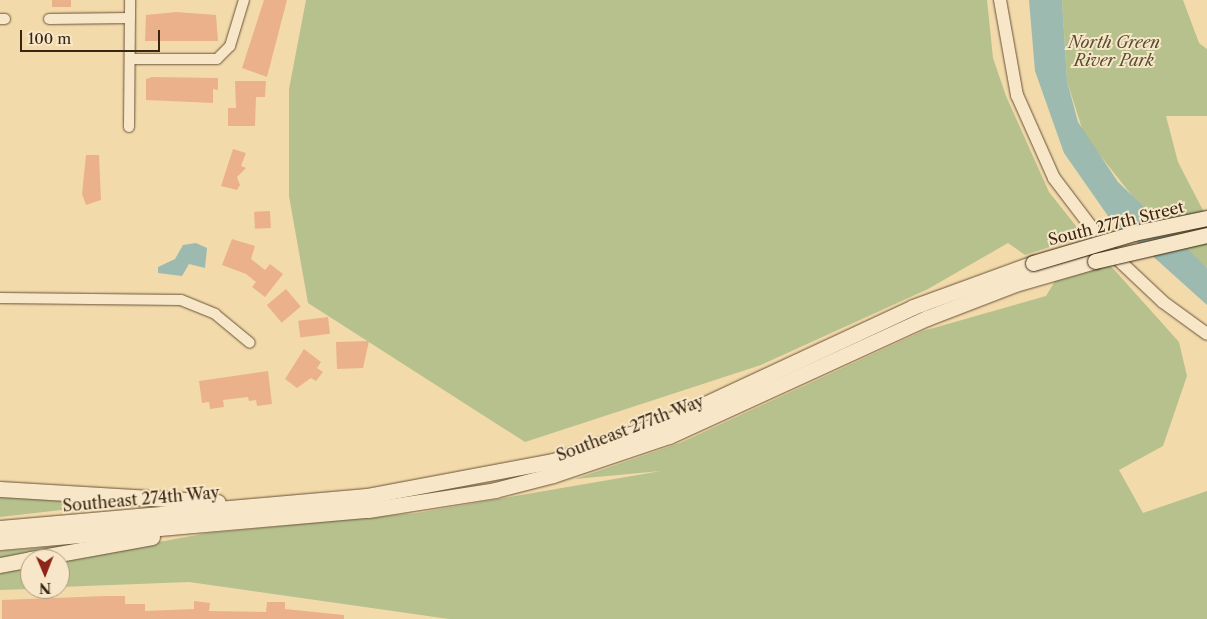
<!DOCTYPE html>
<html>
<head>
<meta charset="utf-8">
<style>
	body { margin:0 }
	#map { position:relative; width:1207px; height:619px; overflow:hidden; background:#f3daab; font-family:"Libre Caslon Text",serif }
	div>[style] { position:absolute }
	.green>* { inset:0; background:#b6c18d }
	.water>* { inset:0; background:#9cbaaf }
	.building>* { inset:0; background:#ebb18b; transform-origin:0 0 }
	.roads { filter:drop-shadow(0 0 1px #685238) drop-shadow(0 0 1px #685238) }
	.minor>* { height:10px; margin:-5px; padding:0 5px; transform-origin:5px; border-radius:5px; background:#f7e7c8 }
	.tertiary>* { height:12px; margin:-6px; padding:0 6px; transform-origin:6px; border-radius:6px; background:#f7e7c8 }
	.secondary>* { height:15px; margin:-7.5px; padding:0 7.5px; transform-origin:7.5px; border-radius:7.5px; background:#f7e7c8 }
	.bridges { filter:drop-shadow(0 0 1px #392512) drop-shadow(0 0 1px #392512) }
	.secondary-bridge>* { height:15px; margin:-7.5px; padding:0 7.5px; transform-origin:7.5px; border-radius:7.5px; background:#f7e7c8 }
	span { translate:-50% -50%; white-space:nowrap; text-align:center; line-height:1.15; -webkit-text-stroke:4px #f7e7c8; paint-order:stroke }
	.park-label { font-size:16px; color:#584c31; font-style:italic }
	.street-label { font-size:16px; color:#392512 }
	.north { position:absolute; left:20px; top:549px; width:50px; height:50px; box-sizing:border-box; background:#f7e7c8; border:1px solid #ab997f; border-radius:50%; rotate:179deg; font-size:14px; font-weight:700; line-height:20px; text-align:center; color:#392512 }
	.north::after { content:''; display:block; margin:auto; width:18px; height:22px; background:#8f2418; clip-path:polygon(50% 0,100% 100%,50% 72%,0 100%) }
	.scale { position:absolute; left:20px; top:30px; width:140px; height:22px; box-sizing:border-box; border:2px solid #392512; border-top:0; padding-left:6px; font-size:15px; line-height:18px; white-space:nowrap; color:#392512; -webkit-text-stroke:4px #f7e7c8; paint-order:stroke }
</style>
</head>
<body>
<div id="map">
	<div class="green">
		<i style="clip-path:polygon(306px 0,987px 0,993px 58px,1006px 96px,1049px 192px,1084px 236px,1025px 255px,1008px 243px,928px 289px,761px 365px,525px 442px,308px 303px,289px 196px,289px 89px)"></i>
		<i style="clip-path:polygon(1062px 0,1183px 0,1199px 43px,1207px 49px,1207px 116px,1166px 116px,1178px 162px,1207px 218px,1207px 268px,1148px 216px,1084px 135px,1067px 81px)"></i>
		<i style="clip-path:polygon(1110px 265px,1179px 342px,1187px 376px,1163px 446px,1119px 470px,1143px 513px,1207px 491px,1207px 619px,449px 619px,189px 582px,60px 587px,60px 560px,208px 533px,417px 513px,661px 471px,575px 479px,680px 443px,923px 331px,1046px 296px,1055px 281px)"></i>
		<i style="clip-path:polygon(0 496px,85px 503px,88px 507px,0 517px)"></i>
		<i style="clip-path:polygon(84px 544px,0 560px,0 551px)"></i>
		<i style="clip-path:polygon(30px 565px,30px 589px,0 590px,0 571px)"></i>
	</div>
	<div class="water">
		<i style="clip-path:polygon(1029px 0,1062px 0,1067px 81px,1078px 122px,1118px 182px,1207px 268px,1207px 305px,1108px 216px,1064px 153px,1035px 71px)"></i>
		<i style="clip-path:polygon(196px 243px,207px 248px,205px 268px,189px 264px,182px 276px,158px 273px,158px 267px,175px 259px,183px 245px)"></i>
	</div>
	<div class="building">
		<i style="left:52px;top:0;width:19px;height:7px"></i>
		<i style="clip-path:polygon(264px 0,287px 0,267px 77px,242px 68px)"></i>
		<i style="clip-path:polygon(176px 12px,216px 15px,218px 41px,145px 41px,146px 15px)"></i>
		<i style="clip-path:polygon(152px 77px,218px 78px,218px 90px,213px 89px,213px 103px,146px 100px,146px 79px)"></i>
		<i style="clip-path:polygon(235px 81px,266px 81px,265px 97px,256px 97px,255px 126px,228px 126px,228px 108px,236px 108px)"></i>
		<i style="clip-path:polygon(233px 149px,246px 153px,241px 166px,246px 168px,237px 177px,240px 185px,237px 190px,221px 186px)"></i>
		<i style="clip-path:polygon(86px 155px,99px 155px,101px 200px,86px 205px,82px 194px)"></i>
		<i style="left:270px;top:211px;width:17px;height:16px;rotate:87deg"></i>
		<i style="clip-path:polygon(232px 239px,255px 246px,251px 259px,265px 270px,270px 264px,283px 274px,265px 297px,252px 287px,256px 282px,246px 274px,222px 265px)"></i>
		<i style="left:286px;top:289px;width:23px;height:25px;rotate:50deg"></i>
		<i style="left:328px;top:317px;width:17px;height:30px;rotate:83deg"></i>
		<i style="clip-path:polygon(369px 341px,363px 368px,337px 369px,336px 342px)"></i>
		<i style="clip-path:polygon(304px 349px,321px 362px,317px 368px,323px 372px,316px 381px,311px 378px,297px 388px,285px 379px)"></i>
		<i style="clip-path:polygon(268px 371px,272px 404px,257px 406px,256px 400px,249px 401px,248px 397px,223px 400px,224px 407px,210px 409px,209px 402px,202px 403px,199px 381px)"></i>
		<i style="clip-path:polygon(106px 596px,125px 596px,125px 604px,145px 604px,145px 611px,194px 609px,194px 601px,210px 603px,209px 611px,266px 612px,267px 602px,285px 602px,285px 609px,344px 615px,344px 619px,2px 619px,2px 600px)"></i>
	</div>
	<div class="roads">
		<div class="minor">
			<i style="left:0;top:19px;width:5px"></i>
			<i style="left:49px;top:19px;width:81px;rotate:-0.7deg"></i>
			<i style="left:130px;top:59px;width:87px"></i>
			<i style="left:217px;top:59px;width:18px;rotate:-45deg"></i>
			<i style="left:230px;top:46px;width:48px;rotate:-73.1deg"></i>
			<i style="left:129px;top:127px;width:127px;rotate:-89.5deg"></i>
			<i style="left:0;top:298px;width:181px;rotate:0.6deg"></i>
			<i style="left:181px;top:300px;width:37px;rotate:22deg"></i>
			<i style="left:215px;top:314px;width:45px;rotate:39.6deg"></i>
		</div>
		<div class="tertiary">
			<i style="left:1000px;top:0;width:97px;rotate:79.9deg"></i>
			<i style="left:1017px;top:95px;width:91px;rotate:66deg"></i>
			<i style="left:1054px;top:178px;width:94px;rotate:52.8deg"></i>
			<i style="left:1111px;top:253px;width:71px;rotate:43.3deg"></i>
			<i style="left:1163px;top:302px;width:54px;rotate:36deg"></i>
		</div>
		<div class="secondary">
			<i style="left:0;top:489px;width:218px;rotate:3.4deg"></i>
			<i style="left:0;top:528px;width:368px;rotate:-5deg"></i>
			<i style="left:367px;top:496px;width:189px;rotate:-10.7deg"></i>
			<i style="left:553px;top:461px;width:125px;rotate:-19.2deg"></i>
			<i style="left:671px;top:420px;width:267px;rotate:-25deg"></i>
			<i style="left:913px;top:307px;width:128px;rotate:-20.1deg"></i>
			<i style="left:0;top:542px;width:369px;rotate:-5deg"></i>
			<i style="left:368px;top:510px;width:129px;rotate:-8.9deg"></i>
			<i style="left:495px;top:490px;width:60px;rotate:-14.5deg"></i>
			<i style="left:553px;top:475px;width:122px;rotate:-18.6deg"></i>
			<i style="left:669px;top:436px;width:284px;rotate:-24.6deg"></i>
			<i style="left:927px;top:318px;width:94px;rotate:-21.1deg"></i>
			<i style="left:1015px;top:284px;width:83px;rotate:-16deg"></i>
			<i style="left:31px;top:559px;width:123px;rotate:-10.3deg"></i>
			<i style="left:0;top:565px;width:31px;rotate:-11deg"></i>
		</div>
	</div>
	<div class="bridges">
		<div class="secondary-bridge">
			<i style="left:1095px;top:261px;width:115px;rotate:-13.1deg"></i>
			<i style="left:1033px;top:263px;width:105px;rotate:-16.5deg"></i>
			<i style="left:1134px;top:233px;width:75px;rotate:-11.6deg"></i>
		</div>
	</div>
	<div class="park-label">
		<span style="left:1114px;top:51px">North Green<br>River Park</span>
	</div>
	<div class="street-label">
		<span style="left:1116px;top:223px;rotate:-14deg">South 277th Street</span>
		<span style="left:630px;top:428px;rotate:-21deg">Southeast 277th Way</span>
		<span style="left:141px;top:499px;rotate:-5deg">Southeast 274th Way</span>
	</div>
	<div class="north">N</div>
	<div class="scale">100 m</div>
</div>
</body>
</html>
